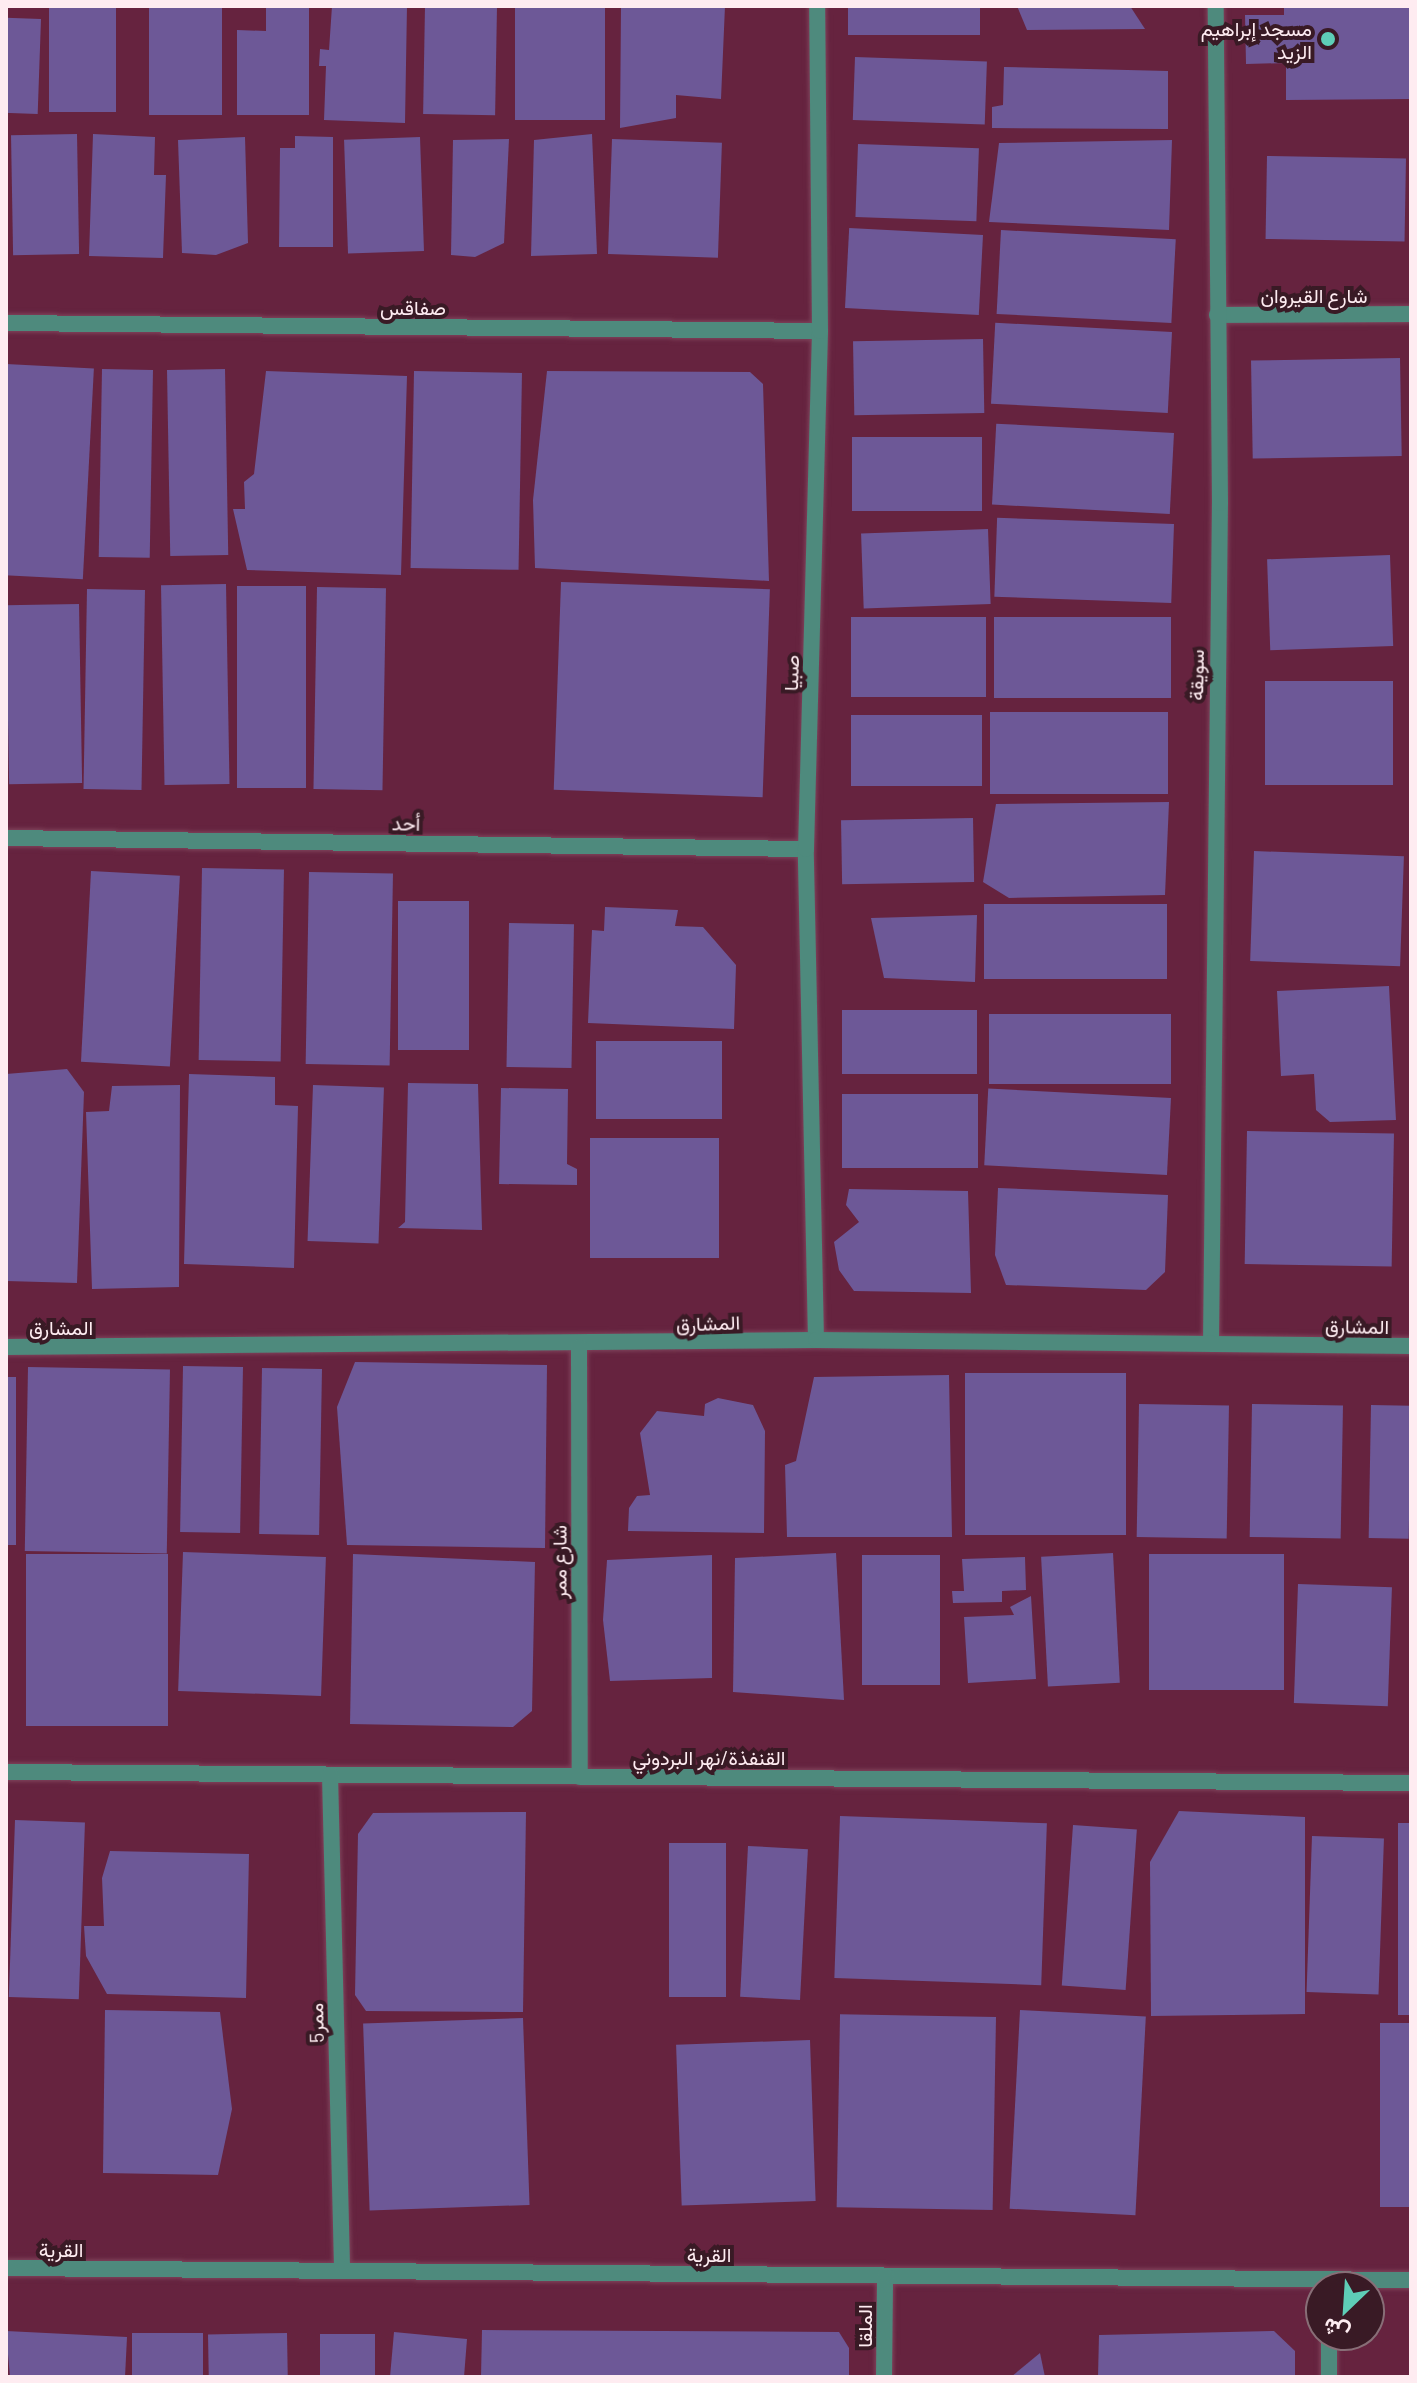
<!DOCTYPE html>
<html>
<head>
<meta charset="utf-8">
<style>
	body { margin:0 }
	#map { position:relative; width:1417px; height:2383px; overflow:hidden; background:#66233f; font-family:Barlow,Vazirmatn,sans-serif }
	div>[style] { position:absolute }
	.building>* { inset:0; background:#6d5897; transform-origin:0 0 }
	.roads { filter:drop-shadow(0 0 2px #7e435b) drop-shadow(0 0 2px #7e435b) }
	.minor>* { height:16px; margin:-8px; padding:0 8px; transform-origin:8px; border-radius:8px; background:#4e8a7d }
	.dots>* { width:22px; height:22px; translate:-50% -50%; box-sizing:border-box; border:4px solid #391a25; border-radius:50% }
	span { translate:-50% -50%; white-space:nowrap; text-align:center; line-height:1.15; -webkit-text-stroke:8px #391a25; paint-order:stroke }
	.poi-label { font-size:20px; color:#feecf1 }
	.right { translate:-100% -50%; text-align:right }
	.street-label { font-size:20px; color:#feecf1 }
	.frame { position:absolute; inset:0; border:8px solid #feecf1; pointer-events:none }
	.north { position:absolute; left:1305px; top:2271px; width:80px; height:80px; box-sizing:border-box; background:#391a25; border:2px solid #886e77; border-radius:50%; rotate:205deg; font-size:22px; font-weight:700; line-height:32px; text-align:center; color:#feecf1 }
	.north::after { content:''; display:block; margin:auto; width:28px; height:36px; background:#5eceb7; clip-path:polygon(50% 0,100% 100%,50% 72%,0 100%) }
</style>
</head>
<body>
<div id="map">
	<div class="building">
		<i style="left:49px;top:6px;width:67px;height:106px"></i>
		<i style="left:149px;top:6px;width:73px;height:109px"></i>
		<i style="clip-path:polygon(266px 6px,309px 6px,309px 115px,237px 115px,237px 30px,266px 31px)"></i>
		<i style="clip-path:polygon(332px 6px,407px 6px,405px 123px,324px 120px,326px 66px,319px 66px,320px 49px,329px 50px)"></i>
		<i style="left:425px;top:6px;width:72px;height:108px;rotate:1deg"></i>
		<i style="left:515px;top:6px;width:90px;height:114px"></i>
		<i style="clip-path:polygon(621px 6px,725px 6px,721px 99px,676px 95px,676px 118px,620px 128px)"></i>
		<i style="left:848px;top:6px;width:132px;height:29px"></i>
		<i style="clip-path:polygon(1017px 6px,1130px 6px,1145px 29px,1027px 30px)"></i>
		<i style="clip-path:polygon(1284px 6px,1411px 6px,1411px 99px,1286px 100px,1286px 63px,1246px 64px,1245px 15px,1284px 15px)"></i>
		<i style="left:41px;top:19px;width:95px;height:35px;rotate:92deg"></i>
		<i style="left:855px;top:57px;width:132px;height:63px;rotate:2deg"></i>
		<i style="clip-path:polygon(1004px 67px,1168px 71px,1168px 129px,992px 128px,992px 107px,1003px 105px)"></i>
		<i style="left:77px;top:134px;width:120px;height:66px;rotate:89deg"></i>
		<i style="clip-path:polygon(93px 134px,155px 137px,154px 175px,166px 175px,163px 258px,89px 256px)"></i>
		<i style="clip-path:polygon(592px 134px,597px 254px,531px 256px,534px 140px)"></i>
		<i style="clip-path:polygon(295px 136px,333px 137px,333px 247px,279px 247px,280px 148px,295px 148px)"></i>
		<i style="clip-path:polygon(245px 137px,248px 243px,216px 255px,182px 253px,178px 140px)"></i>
		<i style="left:420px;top:137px;width:114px;height:76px;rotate:88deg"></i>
		<i style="clip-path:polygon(509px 139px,504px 243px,475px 257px,451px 255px,453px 140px)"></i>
		<i style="left:612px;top:139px;width:110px;height:115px;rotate:2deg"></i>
		<i style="clip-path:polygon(1172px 140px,1169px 230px,989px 222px,999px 143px)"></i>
		<i style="left:858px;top:144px;width:121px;height:73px;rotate:2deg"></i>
		<i style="left:1267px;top:156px;width:139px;height:83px;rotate:1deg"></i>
		<i style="left:1001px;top:230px;width:175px;height:84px;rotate:3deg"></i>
		<i style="left:983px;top:235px;width:80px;height:134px;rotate:93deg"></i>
		<i style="left:1172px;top:332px;width:81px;height:177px;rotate:93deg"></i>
		<i style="left:983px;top:339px;width:74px;height:130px;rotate:89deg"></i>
		<i style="left:1400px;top:358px;width:98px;height:149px;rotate:89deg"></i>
		<i style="left:6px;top:364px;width:88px;height:211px;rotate:3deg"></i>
		<i style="left:102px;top:369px;width:51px;height:188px;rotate:1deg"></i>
		<i style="left:225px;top:369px;width:186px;height:58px;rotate:89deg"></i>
		<i style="clip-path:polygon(266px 371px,407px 376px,401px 575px,247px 570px,233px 509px,245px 509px,244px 482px,254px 474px)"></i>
		<i style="left:414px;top:371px;width:108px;height:197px;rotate:1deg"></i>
		<i style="clip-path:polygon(547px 371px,750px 372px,763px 384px,769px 581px,535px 568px,533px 500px)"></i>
		<i style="left:1174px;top:433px;width:81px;height:178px;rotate:93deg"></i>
		<i style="left:982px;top:437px;width:74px;height:130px;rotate:90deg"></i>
		<i style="left:1174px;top:524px;width:79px;height:177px;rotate:92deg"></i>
		<i style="left:988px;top:529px;width:75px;height:127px;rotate:88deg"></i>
		<i style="left:1390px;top:555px;width:91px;height:123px;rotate:88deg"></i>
		<i style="left:561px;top:582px;width:209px;height:208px;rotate:2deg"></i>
		<i style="left:226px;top:584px;width:200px;height:65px;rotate:89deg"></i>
		<i style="left:237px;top:586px;width:69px;height:202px"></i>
		<i style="left:317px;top:587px;width:69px;height:202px;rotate:1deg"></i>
		<i style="left:87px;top:589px;width:58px;height:200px;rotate:1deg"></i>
		<i style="left:79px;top:604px;width:179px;height:73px;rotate:89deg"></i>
		<i style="left:986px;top:617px;width:80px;height:135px;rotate:90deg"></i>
		<i style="left:1171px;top:617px;width:81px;height:177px;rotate:90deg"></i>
		<i style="left:1265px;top:681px;width:128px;height:104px"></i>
		<i style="left:1168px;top:712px;width:82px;height:178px;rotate:90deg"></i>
		<i style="left:851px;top:715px;width:131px;height:71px"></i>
		<i style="clip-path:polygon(1169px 802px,1165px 895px,1009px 898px,983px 882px,996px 804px)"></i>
		<i style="left:973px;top:818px;width:64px;height:132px;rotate:89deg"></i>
		<i style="left:1254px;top:851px;width:150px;height:110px;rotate:2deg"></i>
		<i style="left:202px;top:868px;width:82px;height:192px;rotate:1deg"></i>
		<i style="left:91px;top:871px;width:89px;height:191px;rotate:3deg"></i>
		<i style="left:309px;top:872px;width:84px;height:192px;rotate:1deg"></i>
		<i style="left:398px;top:901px;width:71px;height:149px"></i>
		<i style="left:1167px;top:904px;width:75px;height:183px;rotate:90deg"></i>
		<i style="clip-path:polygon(605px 907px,678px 910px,675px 926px,703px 927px,736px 965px,734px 1029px,588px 1023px,592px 930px,604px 931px)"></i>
		<i style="clip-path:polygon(977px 915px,975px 982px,884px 978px,871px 918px)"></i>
		<i style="left:509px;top:923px;width:65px;height:144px;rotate:1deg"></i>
		<i style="clip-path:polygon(1389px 986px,1396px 1120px,1330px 1122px,1316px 1110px,1314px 1074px,1281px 1076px,1277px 991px)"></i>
		<i style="left:977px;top:1010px;width:64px;height:135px;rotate:90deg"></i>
		<i style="left:989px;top:1014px;width:182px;height:70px"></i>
		<i style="left:596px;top:1041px;width:126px;height:78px"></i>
		<i style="clip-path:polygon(67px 1069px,84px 1092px,77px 1283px,6px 1281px,6px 1074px)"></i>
		<i style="clip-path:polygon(189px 1074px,275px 1077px,275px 1105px,298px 1106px,294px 1268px,184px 1264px)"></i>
		<i style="clip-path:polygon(408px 1083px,478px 1084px,482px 1230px,398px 1228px,405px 1222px)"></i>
		<i style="clip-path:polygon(180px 1085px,179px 1287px,92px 1289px,86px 1112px,109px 1111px,112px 1086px)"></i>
		<i style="left:313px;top:1085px;width:71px;height:156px;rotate:2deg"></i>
		<i style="clip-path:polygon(501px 1088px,568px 1089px,567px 1164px,577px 1169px,577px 1185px,499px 1184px)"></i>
		<i style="left:842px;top:1094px;width:136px;height:74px"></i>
		<i style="left:1171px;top:1098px;width:77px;height:183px;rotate:93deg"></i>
		<i style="left:1247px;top:1131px;width:147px;height:133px;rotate:1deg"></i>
		<i style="left:590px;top:1138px;width:129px;height:120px"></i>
		<i style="clip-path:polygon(998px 1188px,1168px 1195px,1165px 1272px,1146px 1290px,1006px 1285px,995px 1255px)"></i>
		<i style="clip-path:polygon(849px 1189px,968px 1191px,971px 1293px,854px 1291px,839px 1270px,834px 1242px,859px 1222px,846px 1205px)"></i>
		<i style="clip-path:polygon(355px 1362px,547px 1365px,545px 1548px,347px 1545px,337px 1407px)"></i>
		<i style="left:183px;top:1366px;width:60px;height:166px;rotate:1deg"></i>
		<i style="left:28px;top:1367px;width:142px;height:184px;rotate:1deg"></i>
		<i style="left:262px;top:1368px;width:60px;height:166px;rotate:1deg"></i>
		<i style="left:965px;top:1373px;width:161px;height:162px"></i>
		<i style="clip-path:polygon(949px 1375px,952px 1537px,787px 1537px,785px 1465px,796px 1461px,814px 1377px)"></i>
		<i style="left:6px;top:1377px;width:10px;height:168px"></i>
		<i style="clip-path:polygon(718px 1398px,753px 1405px,765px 1431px,764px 1533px,628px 1531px,629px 1508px,637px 1496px,650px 1495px,640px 1433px,657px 1411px,704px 1416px,705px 1404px)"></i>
		<i style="left:1139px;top:1404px;width:90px;height:133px;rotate:1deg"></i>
		<i style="left:1252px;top:1404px;width:91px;height:133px;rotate:1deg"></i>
		<i style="left:1371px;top:1405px;width:40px;height:133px;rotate:1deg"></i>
		<i style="left:183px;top:1552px;width:143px;height:139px;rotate:2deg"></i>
		<i style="clip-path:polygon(836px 1553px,844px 1700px,733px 1692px,735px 1558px)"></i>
		<i style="left:1113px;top:1553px;width:130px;height:72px;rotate:87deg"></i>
		<i style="left:26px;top:1554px;width:142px;height:172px"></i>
		<i style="clip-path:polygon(353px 1554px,535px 1562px,532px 1711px,513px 1727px,350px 1724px)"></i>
		<i style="left:1149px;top:1554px;width:135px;height:136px"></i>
		<i style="clip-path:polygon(712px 1555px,712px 1678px,610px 1681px,603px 1620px,607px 1560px)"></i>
		<i style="left:862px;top:1555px;width:78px;height:130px"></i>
		<i style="clip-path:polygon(1025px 1557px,1026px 1590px,1002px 1591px,1002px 1602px,953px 1603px,952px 1591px,964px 1591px,962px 1559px)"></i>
		<i style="left:1298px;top:1584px;width:94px;height:119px;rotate:2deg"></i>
		<i style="clip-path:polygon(1031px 1596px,1036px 1679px,968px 1683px,964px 1617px,1014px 1615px,1010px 1607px)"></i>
		<i style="clip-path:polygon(1179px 1811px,1305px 1817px,1305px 2014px,1151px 2016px,1150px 1862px)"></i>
		<i style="clip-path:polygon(526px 1812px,523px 2012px,366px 2011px,355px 1995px,358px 1834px,373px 1813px)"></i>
		<i style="left:840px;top:1816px;width:207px;height:162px;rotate:2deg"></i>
		<i style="left:15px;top:1820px;width:70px;height:177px;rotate:2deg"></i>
		<i style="left:1398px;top:1823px;width:13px;height:192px"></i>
		<i style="left:1073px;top:1825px;width:64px;height:161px;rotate:4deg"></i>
		<i style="left:1312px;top:1836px;width:72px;height:156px;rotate:2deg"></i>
		<i style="left:669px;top:1843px;width:57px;height:154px"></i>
		<i style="left:748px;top:1846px;width:60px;height:151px;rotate:3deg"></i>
		<i style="clip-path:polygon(110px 1851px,249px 1854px,246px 1998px,107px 1994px,86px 1956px,84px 1926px,104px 1926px,102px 1878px)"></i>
		<i style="clip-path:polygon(105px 2010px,220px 2012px,232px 2109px,218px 2175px,103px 2173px)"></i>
		<i style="left:1020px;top:2010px;width:126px;height:199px;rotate:3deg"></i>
		<i style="left:996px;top:2017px;width:193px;height:156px;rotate:91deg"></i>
		<i style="left:523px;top:2018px;width:187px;height:160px;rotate:88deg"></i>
		<i style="left:1380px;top:2023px;width:31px;height:184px"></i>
		<i style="left:810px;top:2040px;width:161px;height:134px;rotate:88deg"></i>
		<i style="clip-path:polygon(482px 2330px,839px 2332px,849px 2348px,849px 2377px,481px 2377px)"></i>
		<i style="clip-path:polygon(6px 2331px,127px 2337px,125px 2377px,10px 2377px)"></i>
		<i style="clip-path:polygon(1274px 2331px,1295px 2351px,1295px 2377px,1098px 2377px,1099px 2335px)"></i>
		<i style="clip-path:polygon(394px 2332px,467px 2339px,464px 2377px,390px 2377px)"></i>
		<i style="left:132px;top:2333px;width:71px;height:44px"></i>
		<i style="left:287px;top:2333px;width:44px;height:79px;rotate:89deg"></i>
		<i style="left:320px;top:2334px;width:55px;height:43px"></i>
		<i style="clip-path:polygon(1040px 2353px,1045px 2377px,1011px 2377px)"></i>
	</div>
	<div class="roads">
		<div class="minor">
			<i style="left:1217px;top:315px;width:194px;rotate:-0.3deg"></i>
			<i style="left:6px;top:323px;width:814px;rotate:0.56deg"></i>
			<i style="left:6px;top:838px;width:800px;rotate:0.79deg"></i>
			<i style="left:816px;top:1340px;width:491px;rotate:-91.2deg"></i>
			<i style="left:806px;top:849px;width:518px;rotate:-88.45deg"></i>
			<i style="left:820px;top:331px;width:325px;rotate:-90.5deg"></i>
			<i style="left:1211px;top:1344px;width:841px;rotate:-89.39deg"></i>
			<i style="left:1220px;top:503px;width:497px;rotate:-90.5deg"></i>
			<i style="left:6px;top:1347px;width:810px;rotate:-0.5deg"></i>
			<i style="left:816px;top:1340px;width:595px;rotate:0.58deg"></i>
			<i style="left:579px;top:1347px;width:430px;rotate:89.9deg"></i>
			<i style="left:6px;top:1772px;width:1405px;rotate:0.45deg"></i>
			<i style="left:330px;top:1775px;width:496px;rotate:88.6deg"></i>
			<i style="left:6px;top:2268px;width:1405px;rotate:0.49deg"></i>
			<i style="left:884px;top:2377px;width:101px;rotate:-89.4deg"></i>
			<i style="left:1329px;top:2377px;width:42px;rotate:-90deg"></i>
		</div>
	</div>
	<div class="dots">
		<i style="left:1328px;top:39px;background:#5eceb7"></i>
	</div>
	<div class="poi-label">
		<span class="right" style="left:1312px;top:40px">مسجد إبراهيم<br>الزيد</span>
	</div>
	<div class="street-label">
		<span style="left:1314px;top:295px">شارع القيروان</span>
		<span style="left:413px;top:307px">صفاقس</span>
		<span style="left:791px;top:673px;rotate:-88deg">صبيا</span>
		<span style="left:1196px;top:675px;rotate:-89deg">سويقة</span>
		<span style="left:406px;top:823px;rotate:1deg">أحد</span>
		<span style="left:708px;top:1323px;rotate:-2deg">المشارق</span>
		<span style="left:1357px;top:1326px;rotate:1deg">المشارق</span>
		<span style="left:61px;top:1327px">المشارق</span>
		<span style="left:559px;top:1562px;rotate:-90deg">شارع ممر</span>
		<span style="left:709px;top:1757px">القنفذة/نهر البردوني</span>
		<span style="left:316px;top:2023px;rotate:-91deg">ممر5</span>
		<span style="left:61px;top:2249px">القرية</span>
		<span style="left:709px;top:2254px">القرية</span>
		<span style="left:864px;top:2326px;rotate:-90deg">الملقا</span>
	</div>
	<div class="frame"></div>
	<div class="north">ش</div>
</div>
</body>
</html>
